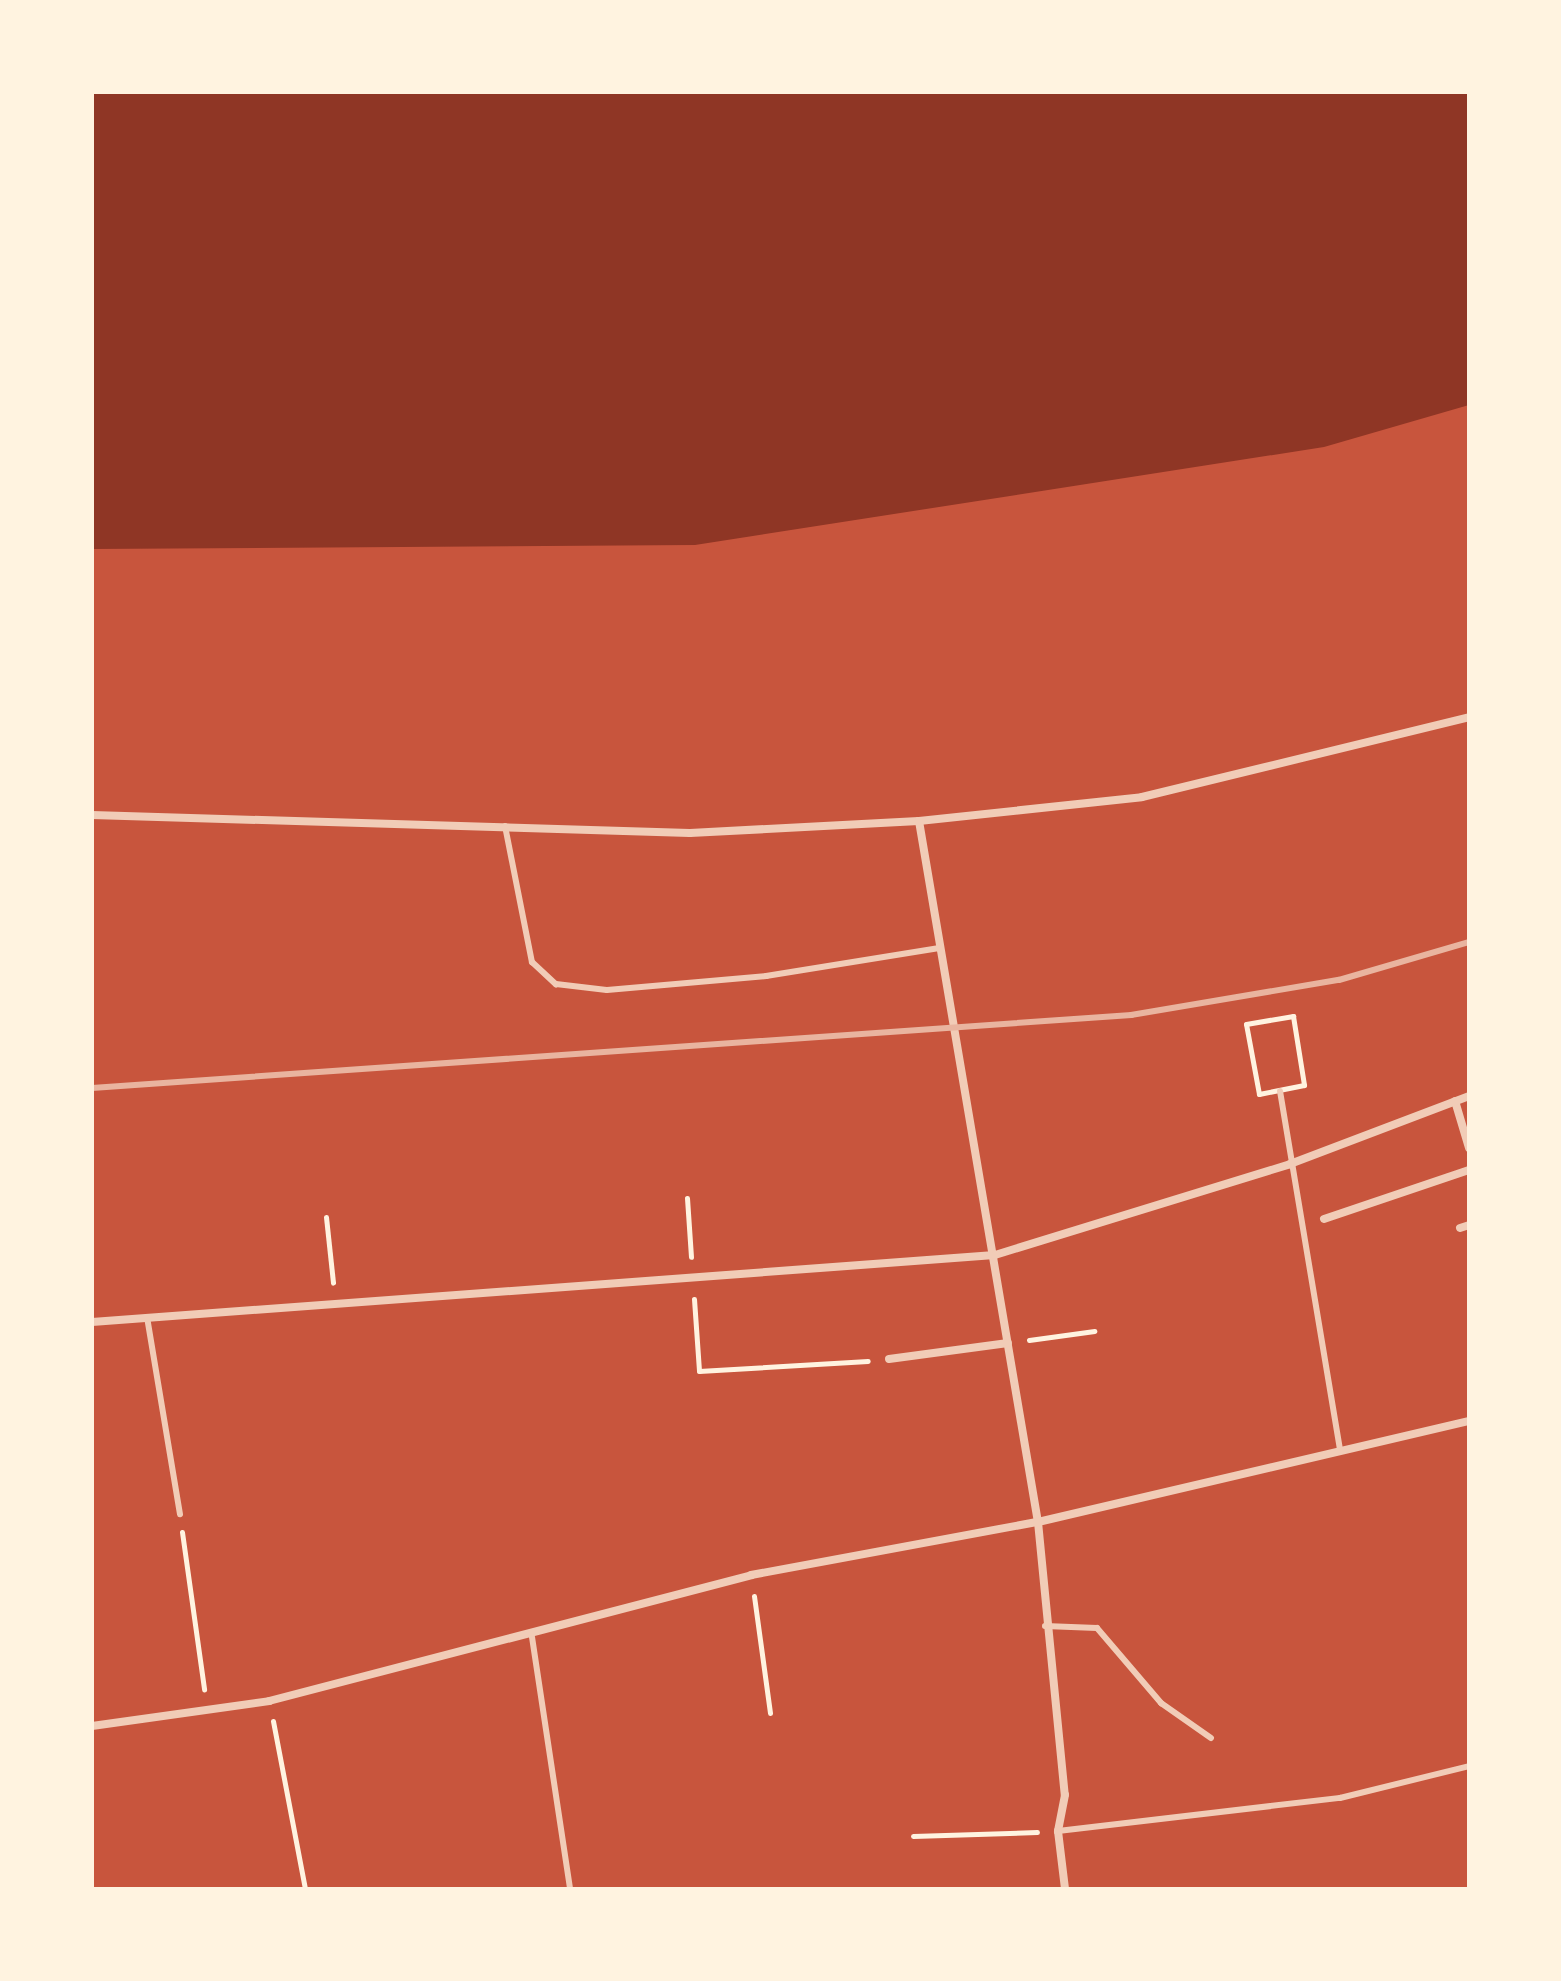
<!DOCTYPE html>
<style>
body{margin:0}
#map{position:relative;width:1561px;height:1981px;overflow:hidden;background:#c8553d;font-family:Karla,sans-serif}
div>[style]{position:absolute}
.water>*{inset:0;background:#8f3625}
.path>*{height:5px;margin:-2.5px;padding:0 2.5px;transform-origin:2.5px;border-radius:2.5px;background:#fff3e0}
.service>*{height:6px;margin:-3px;padding:0 3px;transform-origin:3px;border-radius:3px;background:#f1ccb7}
.minor>*{height:8px;margin:-4px;padding:0 4px;transform-origin:4px;border-radius:4px;background:#f1ccb7}
.rail>*{height:6px;margin:-3px;padding:0 3px;transform-origin:3px;border-radius:3px;background:#e9b49f}
span{translate:-50% -50%;white-space:nowrap;text-align:center;line-height:1.15;-webkit-text-stroke:7px #fff3e0;paint-order:stroke}
.frame{position:absolute;inset:0;border:94px solid #fff3e0;pointer-events:none}
</style>
<div id="map">
<div class="water">
<i style="clip-path:polygon(92px 92px,1469px 92px,1469px 405px,1324px 447px,695px 545px,92px 549px)"></i>
</div>
<div class="path">
<i style="left:1293px;top:1016px;width:70px;rotate:80.9deg"></i>
<i style="left:1304px;top:1085px;width:46px;rotate:168.7deg"></i>
<i style="left:1259px;top:1094px;width:71px;rotate:-100.5deg"></i>
<i style="left:1246px;top:1024px;width:48px;rotate:-9.7deg"></i>
<i style="left:687px;top:1198px;width:59px;rotate:86.1deg"></i>
<i style="left:326px;top:1217px;width:66px;rotate:83.9deg"></i>
<i style="left:694px;top:1299px;width:72px;rotate:86deg"></i>
<i style="left:699px;top:1371px;width:169px;rotate:-3.4deg"></i>
<i style="left:1029px;top:1340px;width:66px;rotate:-7.9deg"></i>
<i style="left:182px;top:1532px;width:159px;rotate:82deg"></i>
<i style="left:754px;top:1596px;width:118px;rotate:82.2deg"></i>
<i style="left:273px;top:1721px;width:171px;rotate:79.2deg"></i>
<i style="left:913px;top:1836px;width:124px;rotate:-1.8deg"></i>
</div>
<div class="service">
<i style="left:505px;top:826px;width:139px;rotate:78.8deg"></i>
<i style="left:532px;top:962px;width:33px;rotate:43deg"></i>
<i style="left:556px;top:984px;width:51px;rotate:6.7deg"></i>
<i style="left:607px;top:990px;width:160px;rotate:-5deg"></i>
<i style="left:766px;top:976px;width:174px;rotate:-9.2deg"></i>
<i style="left:1280px;top:1091px;width:362px;rotate:80.5deg"></i>
<i style="left:147px;top:1317px;width:200px;rotate:80.5deg"></i>
<i style="left:1045px;top:1626px;width:52px;rotate:2.2deg"></i>
<i style="left:1097px;top:1628px;width:99px;rotate:49.5deg"></i>
<i style="left:1161px;top:1703px;width:61px;rotate:35deg"></i>
<i style="left:532px;top:1637px;width:255px;rotate:81.4deg"></i>
<i style="left:1058px;top:1831px;width:284px;rotate:-6.7deg"></i>
<i style="left:1340px;top:1798px;width:133px;rotate:-13.9deg"></i>
</div>
<div class="minor">
<i style="left:92px;top:815px;width:598px;rotate:1.72deg"></i>
<i style="left:690px;top:833px;width:229px;rotate:-3deg"></i>
<i style="left:919px;top:821px;width:224px;rotate:-6.1deg"></i>
<i style="left:1142px;top:797px;width:337px;rotate:-13.7deg"></i>
<i style="left:919px;top:821px;width:711px;rotate:80.37deg"></i>
<i style="left:1038px;top:1522px;width:274px;rotate:84.4deg"></i>
<i style="left:1065px;top:1795px;width:37px;rotate:101deg"></i>
<i style="left:1058px;top:1831px;width:58px;rotate:83.1deg"></i>
<i style="left:1455px;top:1101px;width:49px;rotate:73.4deg"></i>
<i style="left:1324px;top:1219px;width:153px;rotate:-18.7deg"></i>
<i style="left:1460px;top:1228px;width:9px;rotate:-18deg"></i>
<i style="left:92px;top:1322px;width:905px;rotate:-4.24deg"></i>
<i style="left:995px;top:1255px;width:309px;rotate:-17.1deg"></i>
<i style="left:1290px;top:1164px;width:191px;rotate:-20.8deg"></i>
<i style="left:889px;top:1359px;width:120px;rotate:-7.7deg"></i>
<i style="left:92px;top:1726px;width:179px;rotate:-8deg"></i>
<i style="left:269px;top:1701px;width:498px;rotate:-14.6deg"></i>
<i style="left:751px;top:1575px;width:292px;rotate:-10.5deg"></i>
<i style="left:1038px;top:1522px;width:443px;rotate:-13.2deg"></i>
</div>
<div class="rail">
<i style="left:92px;top:1088px;width:1042px;rotate:-4.02deg"></i>
<i style="left:1131px;top:1015px;width:211px;rotate:-9.6deg"></i>
<i style="left:1339px;top:980px;width:135px;rotate:-16.3deg"></i>
</div>
<div class="frame"></div>
</div>
